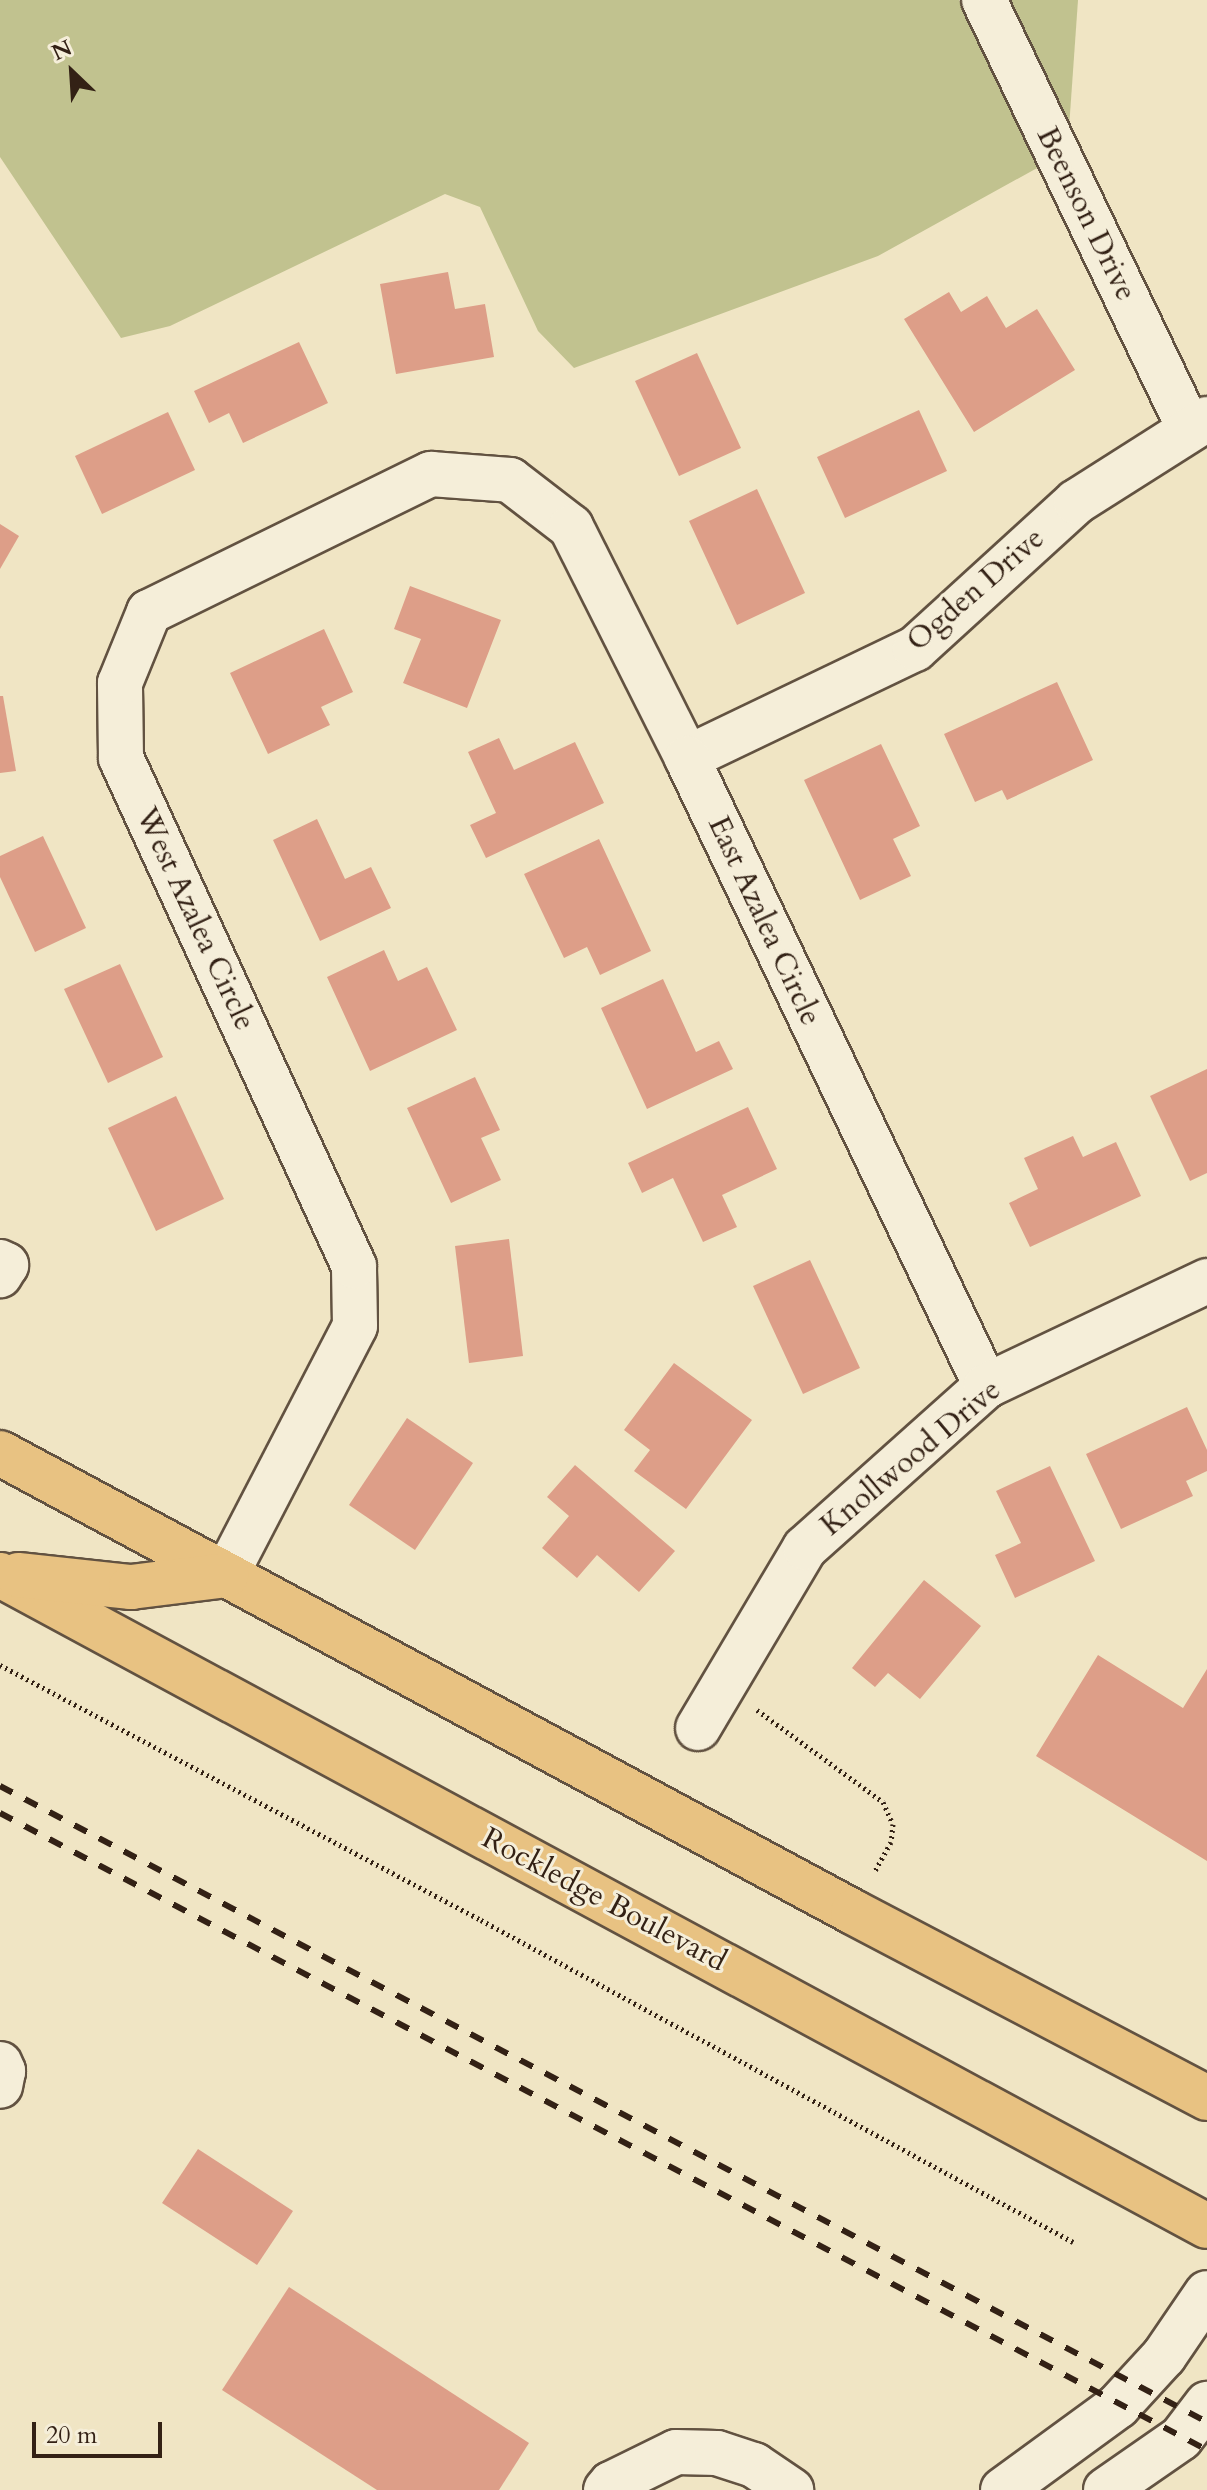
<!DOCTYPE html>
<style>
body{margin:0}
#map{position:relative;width:1207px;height:2490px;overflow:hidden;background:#f0e5c4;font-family:Cardo,serif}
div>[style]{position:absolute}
.green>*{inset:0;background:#c1c28f}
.building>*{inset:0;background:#dd9e88}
.path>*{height:5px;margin-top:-2.5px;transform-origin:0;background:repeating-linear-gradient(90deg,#332115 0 2px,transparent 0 6px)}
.roads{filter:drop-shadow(2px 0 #625241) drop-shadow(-2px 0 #625241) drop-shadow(0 2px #625241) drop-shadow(0 -2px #625241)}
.minor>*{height:44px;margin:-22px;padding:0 22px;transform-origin:22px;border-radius:22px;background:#f5eed9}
.major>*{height:44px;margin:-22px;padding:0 22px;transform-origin:22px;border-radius:22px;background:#e8c282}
.rail>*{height:6px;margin-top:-3px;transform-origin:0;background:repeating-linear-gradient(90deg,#332115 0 14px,transparent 0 28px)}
span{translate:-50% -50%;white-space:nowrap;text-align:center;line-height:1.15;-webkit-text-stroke:6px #f5eed9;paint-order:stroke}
.street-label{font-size:30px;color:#332115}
.north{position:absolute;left:32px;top:32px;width:80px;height:80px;-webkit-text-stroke:6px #f5eed9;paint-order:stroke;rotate:335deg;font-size:22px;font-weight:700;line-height:32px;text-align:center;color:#332115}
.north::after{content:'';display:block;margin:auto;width:28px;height:36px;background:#332115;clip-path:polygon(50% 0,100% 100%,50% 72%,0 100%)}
.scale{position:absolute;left:32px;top:2422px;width:130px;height:36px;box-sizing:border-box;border:4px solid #332115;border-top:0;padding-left:10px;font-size:24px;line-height:28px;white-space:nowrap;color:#332115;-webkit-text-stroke:6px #f5eed9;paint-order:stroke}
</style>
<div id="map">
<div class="green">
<i style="clip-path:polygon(0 0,959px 0,1039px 167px,878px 256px,574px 368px,538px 331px,480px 207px,445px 194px,170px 326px,121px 338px,0 157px)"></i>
<i style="clip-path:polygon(1008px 0,1078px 0,1069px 128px)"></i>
</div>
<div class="building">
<i style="clip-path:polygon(448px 272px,455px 309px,485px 304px,494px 357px,396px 374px,380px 284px)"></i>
<i style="clip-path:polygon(949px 292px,961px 312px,987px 296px,1006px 328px,1037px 309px,1075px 370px,974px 432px,904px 319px)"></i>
<i style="clip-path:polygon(299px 342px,328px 403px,243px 443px,229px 413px,209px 423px,194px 391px)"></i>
<i style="clip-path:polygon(697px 353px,741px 448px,679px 476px,635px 381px)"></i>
<i style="clip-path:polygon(919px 410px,947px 471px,845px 518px,817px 457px)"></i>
<i style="clip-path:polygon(168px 412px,195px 470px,102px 514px,75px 456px)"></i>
<i style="clip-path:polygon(757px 489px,805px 593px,737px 625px,689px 521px)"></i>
<i style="clip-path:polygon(0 524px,19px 536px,0 569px)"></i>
<i style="clip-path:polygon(410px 586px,501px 620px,467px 708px,403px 683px,421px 639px,394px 629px)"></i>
<i style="clip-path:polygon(324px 629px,353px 692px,321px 707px,330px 725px,268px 754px,230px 673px)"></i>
<i style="clip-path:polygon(1057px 682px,1093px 760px,1007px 800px,1002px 790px,975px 802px,944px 734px)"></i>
<i style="clip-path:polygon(0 696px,3px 696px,16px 771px,0 773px)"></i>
<i style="clip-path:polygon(499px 738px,514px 770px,575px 742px,604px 803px,486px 858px,470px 825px,496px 813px,468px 752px)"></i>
<i style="clip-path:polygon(881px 744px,920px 826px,893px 839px,911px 876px,860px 900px,804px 780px)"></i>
<i style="clip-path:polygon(317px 819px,345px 879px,371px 867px,391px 908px,320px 941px,273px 840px)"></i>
<i style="clip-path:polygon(43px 836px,86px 928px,35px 952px,0 877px,0 856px)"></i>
<i style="clip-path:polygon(599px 839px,651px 951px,600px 975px,587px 947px,564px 958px,524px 874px)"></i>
<i style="clip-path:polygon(384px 950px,398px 981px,427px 967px,457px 1030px,370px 1071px,327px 977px)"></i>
<i style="clip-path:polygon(120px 964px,163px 1057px,108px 1083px,64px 989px)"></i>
<i style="clip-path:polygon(663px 979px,696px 1052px,719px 1041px,733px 1069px,647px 1109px,601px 1008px)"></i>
<i style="clip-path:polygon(1207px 1069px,1207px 1173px,1190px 1181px,1150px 1096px)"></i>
<i style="clip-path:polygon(475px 1077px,500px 1130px,481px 1138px,501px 1180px,451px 1203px,407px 1108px)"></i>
<i style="clip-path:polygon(176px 1096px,224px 1199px,156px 1231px,108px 1128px)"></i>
<i style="clip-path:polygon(748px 1107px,777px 1169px,722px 1195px,737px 1227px,703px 1242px,673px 1178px,642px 1193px,628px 1163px)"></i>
<i style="clip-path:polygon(1073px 1136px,1083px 1157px,1116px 1142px,1141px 1196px,1030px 1247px,1009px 1203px,1038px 1189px,1024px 1158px)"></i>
<i style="clip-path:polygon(509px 1239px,523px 1356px,469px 1363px,455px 1246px)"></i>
<i style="clip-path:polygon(810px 1260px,860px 1368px,803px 1394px,753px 1286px)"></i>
<i style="clip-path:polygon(674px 1363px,752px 1420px,686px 1509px,634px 1471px,650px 1450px,624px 1430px)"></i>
<i style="clip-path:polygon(1187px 1407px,1207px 1450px,1207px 1471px,1186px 1481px,1193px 1496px,1121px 1529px,1086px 1454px)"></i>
<i style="clip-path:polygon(407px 1418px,473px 1463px,415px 1550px,349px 1505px)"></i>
<i style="clip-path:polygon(575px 1465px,675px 1551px,639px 1592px,597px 1555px,577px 1578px,542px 1548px,569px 1516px,547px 1497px)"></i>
<i style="clip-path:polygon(1050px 1466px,1095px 1561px,1015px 1598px,995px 1555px,1021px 1543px,996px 1491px)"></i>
<i style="clip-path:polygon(924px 1580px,981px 1626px,920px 1699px,888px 1673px,875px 1687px,852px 1668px)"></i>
<i style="clip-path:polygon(1098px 1655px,1183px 1708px,1207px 1669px,1207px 1861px,1036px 1756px)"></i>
<i style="clip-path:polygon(198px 2149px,293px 2211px,257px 2265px,162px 2203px)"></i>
<i style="clip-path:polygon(289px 2287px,529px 2443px,499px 2490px,377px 2490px,222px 2390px)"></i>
</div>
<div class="path">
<i style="left:0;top:1665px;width:544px;rotate:27.93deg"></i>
<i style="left:481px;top:1920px;width:674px;rotate:28.54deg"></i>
<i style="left:757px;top:1710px;width:156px;rotate:36.1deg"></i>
<i style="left:883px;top:1802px;width:24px;rotate:66deg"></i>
<i style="left:893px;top:1824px;width:18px;rotate:96deg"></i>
<i style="left:891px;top:1842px;width:35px;rotate:119deg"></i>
</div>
<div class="roads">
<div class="minor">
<i style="left:984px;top:0;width:475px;rotate:64.4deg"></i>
<i style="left:687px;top:758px;width:253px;rotate:-25.6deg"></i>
<i style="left:915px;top:649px;width:218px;rotate:-42.4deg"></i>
<i style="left:1076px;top:502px;width:155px;rotate:-32.4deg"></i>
<i style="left:0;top:1262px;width:7px;rotate:27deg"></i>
<i style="left:6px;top:1265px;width:12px;rotate:121deg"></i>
<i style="left:226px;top:1575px;width:280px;rotate:-62.6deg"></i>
<i style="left:355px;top:1326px;width:60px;rotate:-91deg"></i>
<i style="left:354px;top:1266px;width:559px;rotate:-114.64deg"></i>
<i style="left:121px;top:758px;width:75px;rotate:-90.8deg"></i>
<i style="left:120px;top:683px;width:77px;rotate:-67.8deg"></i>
<i style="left:149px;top:612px;width:314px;rotate:-26.1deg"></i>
<i style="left:431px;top:474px;width:79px;rotate:4.3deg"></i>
<i style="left:510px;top:480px;width:77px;rotate:37.6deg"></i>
<i style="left:571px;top:527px;width:258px;rotate:63.3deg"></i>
<i style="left:687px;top:758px;width:696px;rotate:64.54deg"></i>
<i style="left:698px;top:1728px;width:209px;rotate:-59.3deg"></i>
<i style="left:805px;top:1548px;width:243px;rotate:-41.8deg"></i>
<i style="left:986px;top:1386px;width:245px;rotate:-25.4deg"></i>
<i style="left:0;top:2064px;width:8px;rotate:67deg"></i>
<i style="left:3px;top:2071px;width:15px;rotate:101deg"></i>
<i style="left:606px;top:2490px;width:8px;rotate:-50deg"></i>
<i style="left:611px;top:2484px;width:72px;rotate:-26.2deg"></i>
<i style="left:676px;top:2452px;width:41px;rotate:1.4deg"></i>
<i style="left:717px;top:2453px;width:39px;rotate:18deg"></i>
<i style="left:754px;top:2465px;width:45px;rotate:34deg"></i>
<i style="left:1003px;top:2490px;width:142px;rotate:-36.1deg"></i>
<i style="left:1118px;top:2406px;width:68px;rotate:-47.4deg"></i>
<i style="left:1164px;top:2356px;width:76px;rotate:-55.7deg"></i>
<i style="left:1106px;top:2490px;width:91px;rotate:-34.7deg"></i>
<i style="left:1181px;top:2438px;width:43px;rotate:-52.6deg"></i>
</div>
<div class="major">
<i style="left:0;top:1453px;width:969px;rotate:28.28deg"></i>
<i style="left:853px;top:1912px;width:400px;rotate:27.7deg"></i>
<i style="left:0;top:1575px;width:1371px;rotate:28.34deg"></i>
<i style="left:18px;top:1575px;width:114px;rotate:6.1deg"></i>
<i style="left:131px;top:1587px;width:96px;rotate:-7.2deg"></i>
</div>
</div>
<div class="rail">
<i style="left:0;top:1786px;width:1364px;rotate:27.79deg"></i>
<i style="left:0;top:1813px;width:1365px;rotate:27.82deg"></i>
</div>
<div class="street-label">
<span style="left:1086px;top:214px;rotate:64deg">Beenson Drive</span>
<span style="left:976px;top:590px;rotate:-41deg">Ogden Drive</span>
<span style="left:195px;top:919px;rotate:65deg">West Azalea Circle</span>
<span style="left:764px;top:921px;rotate:65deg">East Azalea Circle</span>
<span style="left:911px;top:1458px;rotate:-40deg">Knollwood Drive</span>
<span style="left:604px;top:1900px;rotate:28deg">Rockledge Boulevard</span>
</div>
<div class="north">N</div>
<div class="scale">20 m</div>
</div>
